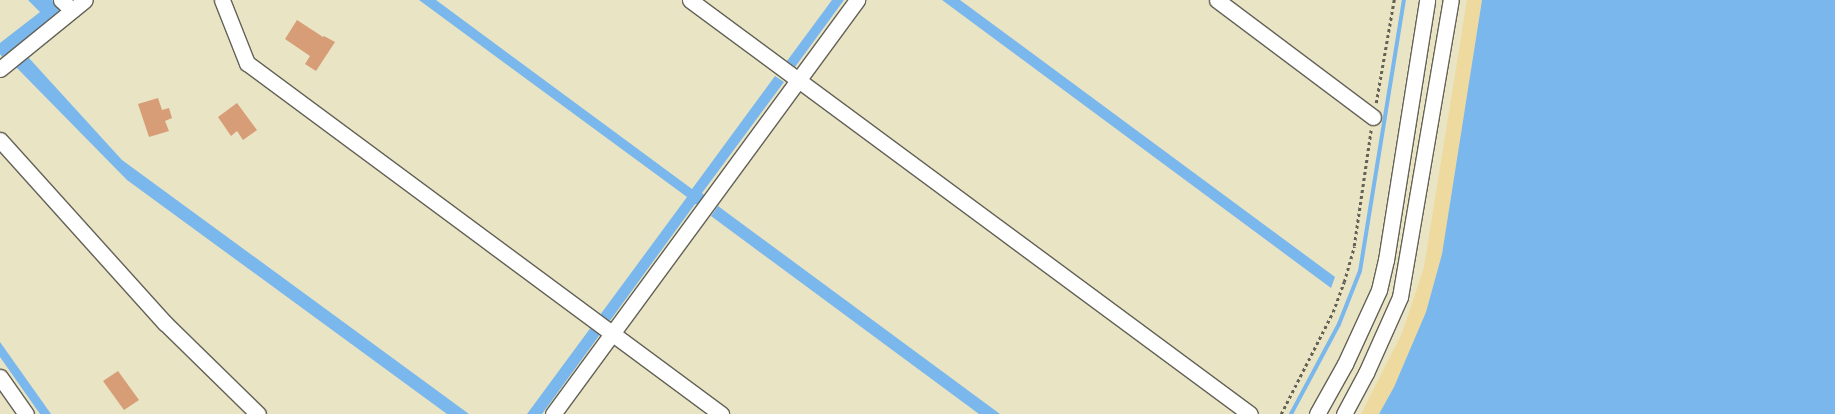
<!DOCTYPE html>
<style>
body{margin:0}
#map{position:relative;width:1835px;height:414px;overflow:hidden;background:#e9e4c4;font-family:"Architects Daughter",sans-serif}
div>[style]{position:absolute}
.sand>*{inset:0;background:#eeda9e}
.water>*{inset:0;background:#7ab7ed}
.stream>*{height:4px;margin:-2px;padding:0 2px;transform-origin:2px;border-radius:2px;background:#7ab7ed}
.building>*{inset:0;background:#d69d76}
.path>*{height:2.5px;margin-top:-1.25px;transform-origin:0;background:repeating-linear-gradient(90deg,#646257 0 3px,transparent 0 6px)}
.roads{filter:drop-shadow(1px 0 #646257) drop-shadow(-1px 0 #646257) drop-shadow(0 1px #646257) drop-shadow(0 -1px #646257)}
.minor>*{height:15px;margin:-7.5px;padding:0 7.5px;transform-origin:7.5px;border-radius:7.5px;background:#fff}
span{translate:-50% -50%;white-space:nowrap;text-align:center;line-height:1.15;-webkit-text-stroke:3.5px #f7f3e8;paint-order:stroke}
</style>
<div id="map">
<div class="sand">
<i style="clip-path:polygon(1467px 0,1482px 0,1442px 254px,1426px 312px,1394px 387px,1379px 414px,1361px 414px,1402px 333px,1424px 267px)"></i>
</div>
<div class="water">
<i style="clip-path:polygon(28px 0,52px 0,57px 4px,59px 11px,19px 45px,28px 57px,122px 160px,469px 414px,447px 414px,127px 180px,16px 67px,8px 55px,3px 58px,0 54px,0 43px,40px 12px)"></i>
<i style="clip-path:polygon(419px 0,436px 0,692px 189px,775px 76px,784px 82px,702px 193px,704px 195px,698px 205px,695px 204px,542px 414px,527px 414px,687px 197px)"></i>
<i style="clip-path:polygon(832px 0,844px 0,795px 67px,787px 61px)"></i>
<i style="clip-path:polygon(942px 0,960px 0,1335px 277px,1331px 288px)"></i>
<i style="clip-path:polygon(1482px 0,1835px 0,1835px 414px,1379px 414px,1394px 387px,1426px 312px,1442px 254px)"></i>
<i style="clip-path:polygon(718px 206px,1000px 414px,979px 414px,711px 216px)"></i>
<i style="clip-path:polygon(0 342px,51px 414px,40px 414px,0 357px)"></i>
</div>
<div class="stream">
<i style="left:1291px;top:414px;width:102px;rotate:-61.9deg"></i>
<i style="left:1339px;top:324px;width:57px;rotate:-68.4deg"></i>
<i style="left:1360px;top:271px;width:275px;rotate:-80.8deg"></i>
</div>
<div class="building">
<i style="clip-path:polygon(297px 20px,323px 37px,324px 36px,335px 42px,316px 71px,305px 64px,310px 56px,285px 39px)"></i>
<i style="clip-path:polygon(158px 98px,162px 110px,169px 108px,172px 118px,165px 121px,169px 131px,149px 137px,138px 104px)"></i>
<i style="clip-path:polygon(237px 103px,257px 130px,243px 140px,237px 131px,231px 136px,218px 117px)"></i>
<i style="clip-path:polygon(118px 371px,139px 400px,124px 410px,103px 381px)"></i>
</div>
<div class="path">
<i style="left:1376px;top:103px;width:105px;rotate:-80.1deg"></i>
<i style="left:1281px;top:414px;width:114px;rotate:-63deg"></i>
<i style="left:1333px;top:312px;width:32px;rotate:-70deg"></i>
<i style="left:1344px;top:282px;width:37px;rotate:-74deg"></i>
<i style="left:1354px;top:246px;width:117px;rotate:-81.7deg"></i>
</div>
<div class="roads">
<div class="minor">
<i style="left:61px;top:0;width:15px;rotate:42deg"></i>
<i style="left:222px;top:0;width:68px;rotate:68.4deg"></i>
<i style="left:247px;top:63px;width:590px;rotate:36.52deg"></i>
<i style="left:690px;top:0;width:696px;rotate:36.47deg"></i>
<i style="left:1217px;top:0;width:195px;rotate:36.9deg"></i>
<i style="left:0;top:69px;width:109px;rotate:-39.1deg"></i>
<i style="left:0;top:140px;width:246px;rotate:48deg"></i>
<i style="left:165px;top:323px;width:130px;rotate:44.4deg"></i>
<i style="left:0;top:377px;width:45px;rotate:54.9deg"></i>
<i style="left:553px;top:414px;width:514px;rotate:-53.71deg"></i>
<i style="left:1317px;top:414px;width:57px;rotate:-60.8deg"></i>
<i style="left:1345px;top:364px;width:81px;rotate:-65.3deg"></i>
<i style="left:1379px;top:290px;width:31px;rotate:-77deg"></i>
<i style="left:1386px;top:260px;width:263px;rotate:-81deg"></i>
<i style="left:1344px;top:414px;width:47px;rotate:-61.8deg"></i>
<i style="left:1366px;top:373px;width:83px;rotate:-65.9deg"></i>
<i style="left:1400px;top:297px;width:301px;rotate:-80.3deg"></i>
</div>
</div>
</div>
